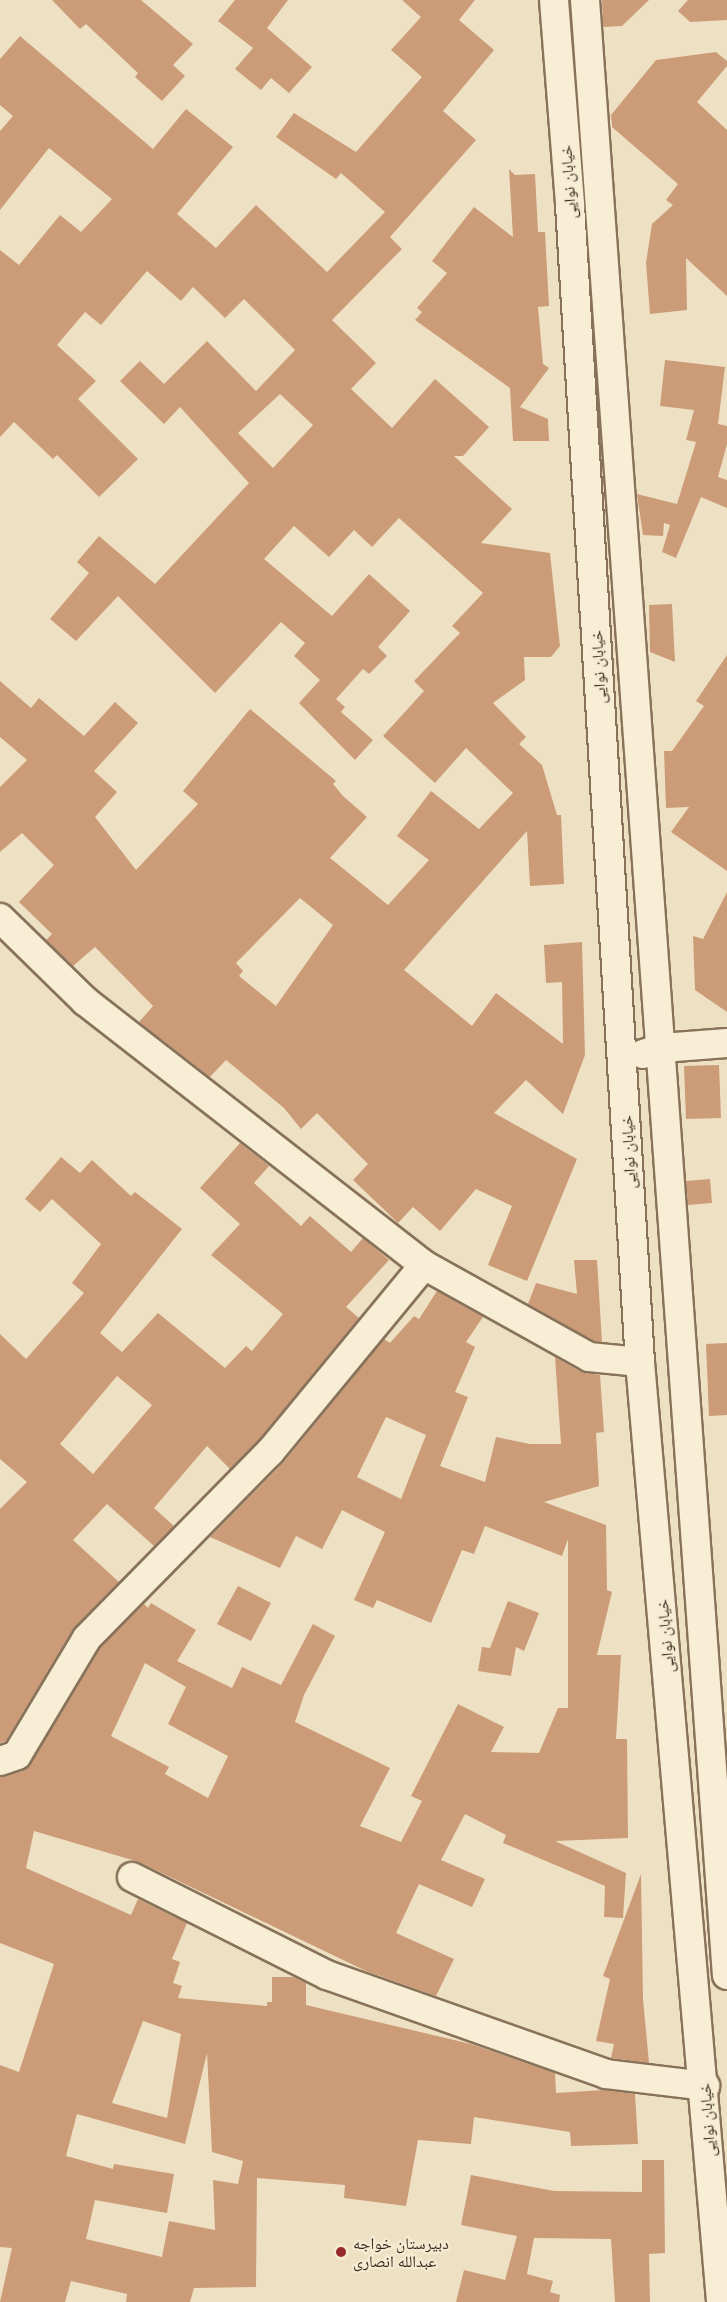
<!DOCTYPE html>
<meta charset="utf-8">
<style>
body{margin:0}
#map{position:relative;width:727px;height:2302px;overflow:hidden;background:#eee1c3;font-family:"Playfair Display","Noto Naskh Arabic",serif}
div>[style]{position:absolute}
.building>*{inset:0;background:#cc9c79}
.roads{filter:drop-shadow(2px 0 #88725a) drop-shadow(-2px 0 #88725a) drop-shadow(0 2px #88725a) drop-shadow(0 -2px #88725a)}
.minor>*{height:28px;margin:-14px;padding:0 14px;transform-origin:14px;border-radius:14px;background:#f8eed6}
.dots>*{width:16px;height:16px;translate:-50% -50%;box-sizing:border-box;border:3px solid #f5ebd2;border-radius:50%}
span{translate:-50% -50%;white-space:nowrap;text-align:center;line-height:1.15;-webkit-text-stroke:4.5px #f5ebd2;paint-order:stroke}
.street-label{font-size:16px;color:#382a1e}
.poi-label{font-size:16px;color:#382a1e}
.left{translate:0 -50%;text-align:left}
</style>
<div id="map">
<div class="building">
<i style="clip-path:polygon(52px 0,141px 0,193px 44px,173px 65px,185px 76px,162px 101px,135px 77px,138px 73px,86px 24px,80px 29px)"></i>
<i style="clip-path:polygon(235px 0,288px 0,267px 28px,312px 67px,289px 93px,271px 78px,261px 90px,235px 69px,253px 48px,218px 21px)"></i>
<i style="clip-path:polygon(evenodd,402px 0,475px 0,459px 20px,494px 50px,443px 111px,476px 140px,390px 237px,402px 249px,332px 320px,376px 363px,351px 389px,392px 428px,435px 379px,489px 427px,463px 456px,454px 456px,512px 509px,481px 543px,550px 553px,560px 646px,551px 657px,524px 657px,525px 680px,493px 703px,526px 737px,519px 744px,542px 765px,557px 815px,561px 815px,564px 884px,530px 886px,527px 831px,404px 970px,472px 1026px,496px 993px,563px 1044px,562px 982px,546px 983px,544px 945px,582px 942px,585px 1055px,563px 1114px,526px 1080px,494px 1113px,577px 1159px,527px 1281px,488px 1265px,512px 1206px,476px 1189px,440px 1231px,413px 1207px,398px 1223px,353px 1180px,368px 1164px,317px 1113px,301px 1129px,284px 1108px,226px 1060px,210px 1077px,139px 1022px,153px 1006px,95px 947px,73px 966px,46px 940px,52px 934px,19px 902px,54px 865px,22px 833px,0 852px,0 787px,27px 760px,0 737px,0 681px,31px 708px,39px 698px,84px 736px,115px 702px,138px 723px,94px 771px,117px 792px,95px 817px,136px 870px,198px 804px,183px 791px,250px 709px,336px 781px,333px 784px,343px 796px,367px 817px,330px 858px,388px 905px,429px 860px,397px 836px,431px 791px,479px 829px,513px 793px,466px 748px,435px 783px,383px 736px,424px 691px,414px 681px,460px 633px,452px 626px,483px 593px,399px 518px,372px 547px,354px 530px,329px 557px,294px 526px,264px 559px,332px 616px,369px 574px,410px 611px,378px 647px,387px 656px,369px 674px,363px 669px,336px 699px,345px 707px,341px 712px,373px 740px,355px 760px,299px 703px,320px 680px,294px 656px,305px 643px,281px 622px,215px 693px,118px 596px,76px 641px,50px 619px,89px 573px,77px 562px,99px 536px,155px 584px,249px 483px,180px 407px,164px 424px,120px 381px,140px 361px,164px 384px,207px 341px,256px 391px,295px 350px,244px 299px,225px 318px,193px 287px,181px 301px,147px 271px,101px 325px,85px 312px,57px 345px,96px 381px,78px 399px,138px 459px,99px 497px,57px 455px,53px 459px,14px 422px,0 437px,0 250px,19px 265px,60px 215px,81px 232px,112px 199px,49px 148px,0 210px,0 131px,13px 116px,0 105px,0 59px,20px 36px,153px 149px,186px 109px,233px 147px,177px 214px,216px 248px,256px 205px,327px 272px,385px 212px,341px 173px,336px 179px,276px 137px,294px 113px,356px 152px,422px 77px,391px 50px,421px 17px,402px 0,280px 394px,313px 425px,273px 468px,238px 433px,280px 394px,402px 0,300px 898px,333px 925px,276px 1006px,239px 976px,243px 971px,236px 963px,300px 898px)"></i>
<i style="clip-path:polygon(602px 0,649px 0,622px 26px,603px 27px)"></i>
<i style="clip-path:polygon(688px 0,727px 0,727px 20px,690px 22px,678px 11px)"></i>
<i style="clip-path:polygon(716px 52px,727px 61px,727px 66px,697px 102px,727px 130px,727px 296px,686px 258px,687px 310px,650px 314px,646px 263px,652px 224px,673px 205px,666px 200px,678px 184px,612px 127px,611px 115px,656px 60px)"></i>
<i style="clip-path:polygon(509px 169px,515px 175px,535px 174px,538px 232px,545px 232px,549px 306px,538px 307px,543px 364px,549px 368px,520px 407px,548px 419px,549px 441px,513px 441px,510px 388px,415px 320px,422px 312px,417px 308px,447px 273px,432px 261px,474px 207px,513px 237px)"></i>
<i style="clip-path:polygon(665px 360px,725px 367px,718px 424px,727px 426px,727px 444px,718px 477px,727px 480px,727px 508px,701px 497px,676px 558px,662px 552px,670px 525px,664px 523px,663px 536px,643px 535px,637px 494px,677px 504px,696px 442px,686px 440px,694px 410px,660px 406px)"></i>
<i style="clip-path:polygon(672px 604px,675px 662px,650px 652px,649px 605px)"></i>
<i style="clip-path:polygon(727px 655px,727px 871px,671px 832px,689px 807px,666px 808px,664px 751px,672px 751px,704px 706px,696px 701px)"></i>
<i style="clip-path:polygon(727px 892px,727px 1012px,695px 990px,693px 936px,703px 939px)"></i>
<i style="clip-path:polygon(719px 1065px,721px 1118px,686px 1119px,684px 1066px)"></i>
<i style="clip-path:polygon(evenodd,240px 1143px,269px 1166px,254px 1183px,301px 1226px,310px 1216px,351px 1252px,363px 1238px,389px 1260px,346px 1307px,359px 1318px,258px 1441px,230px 1469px,207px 1446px,154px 1508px,174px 1526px,154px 1546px,107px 1504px,73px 1540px,119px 1582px,73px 1629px,6px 1741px,0 1743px,0 1509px,27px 1482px,0 1459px,0 1334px,26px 1359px,84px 1293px,72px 1283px,101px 1244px,52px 1199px,40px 1212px,25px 1199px,61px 1157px,80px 1173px,92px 1160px,131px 1196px,135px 1192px,182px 1229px,100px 1333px,122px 1352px,158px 1313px,225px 1368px,246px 1346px,252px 1351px,283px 1314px,211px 1255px,240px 1224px,200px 1188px,240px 1143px,117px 1376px,152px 1405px,93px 1474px,60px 1444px,117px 1376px)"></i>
<i style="clip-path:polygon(710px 1179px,712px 1203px,688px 1205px,686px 1181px)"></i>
<i style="clip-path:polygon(574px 1260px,597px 1260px,602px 1342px,594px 1341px,528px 1304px,536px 1283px,577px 1294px)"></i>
<i style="clip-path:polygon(evenodd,437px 1291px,483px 1317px,466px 1342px,475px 1347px,455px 1392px,468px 1397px,440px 1466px,485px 1482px,496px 1437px,530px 1444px,561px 1444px,555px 1357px,581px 1372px,600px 1375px,604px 1432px,596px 1433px,599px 1486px,544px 1502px,606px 1525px,607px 1590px,612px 1592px,597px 1655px,621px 1655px,616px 1739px,627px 1739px,628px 1838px,555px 1841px,626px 1873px,623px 1918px,604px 1917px,605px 1886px,503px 1843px,506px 1835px,465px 1814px,441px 1860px,485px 1879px,472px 1907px,419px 1884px,396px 1933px,454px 1959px,436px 1996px,366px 1971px,139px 1862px,34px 1831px,26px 1868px,131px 1915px,138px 1899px,187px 1923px,172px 1959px,180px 1962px,173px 1983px,182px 1986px,178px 1998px,267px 2006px,267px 2002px,272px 2002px,272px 1977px,293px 1977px,306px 1983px,306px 2005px,471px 2044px,555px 2073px,556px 2093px,603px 2090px,635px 2094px,638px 2144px,571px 2146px,570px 2132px,474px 2117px,471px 2144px,418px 2140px,406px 2206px,344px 2198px,345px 2185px,257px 2178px,256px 2287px,194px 2288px,190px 2302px,126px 2302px,127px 2294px,71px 2281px,65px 2302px,0 2302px,12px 2248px,0 2247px,0 2065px,19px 2072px,54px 1964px,0 1943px,0 1777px,22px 1771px,31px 1763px,100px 1648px,144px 1604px,148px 1608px,151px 1603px,196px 1630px,177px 1661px,232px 1688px,242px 1667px,281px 1685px,313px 1624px,335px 1636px,304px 1695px,295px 1722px,390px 1768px,360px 1826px,401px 1842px,422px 1801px,411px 1796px,458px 1704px,504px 1727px,491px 1752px,539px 1753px,558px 1708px,568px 1708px,568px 1539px,562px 1556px,485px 1526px,474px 1554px,462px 1550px,431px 1623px,377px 1600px,373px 1608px,354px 1600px,385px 1532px,342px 1510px,322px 1549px,296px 1536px,280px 1568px,210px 1537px,283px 1463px,384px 1339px,390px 1343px,414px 1316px,419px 1319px,437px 1291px,386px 1417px,426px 1435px,401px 1499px,357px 1477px,386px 1417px,437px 1291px,145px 1663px,186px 1687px,168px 1724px,228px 1756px,208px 1798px,165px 1774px,169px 1767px,111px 1736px,145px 1663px,437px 1291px,143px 2021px,181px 2034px,167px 2118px,112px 2103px,143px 2021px,437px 1291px,207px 2053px,212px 2152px,243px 2161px,238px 2184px,213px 2180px,215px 2230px,169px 2221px,162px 2257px,86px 2239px,95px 2200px,167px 2213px,174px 2174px,114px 2164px,113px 2169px,66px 2156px,77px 2114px,185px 2144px,207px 2053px)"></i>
<i style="clip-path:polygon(727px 1343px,727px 1415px,709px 1416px,706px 1344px)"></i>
<i style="clip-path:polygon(238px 1586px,271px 1603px,251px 1641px,217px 1624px)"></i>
<i style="clip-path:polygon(508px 1601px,539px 1613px,524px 1651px,516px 1647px,511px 1676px,478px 1671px,482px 1647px,490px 1648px)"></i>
<i style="clip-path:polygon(641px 1874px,643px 1999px,649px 2063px,611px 2058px,614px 2044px,596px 2041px,610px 1979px,603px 1976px)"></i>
<i style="clip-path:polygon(642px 2160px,664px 2160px,665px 2253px,649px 2254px,650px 2302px,615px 2302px,611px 2239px,534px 2238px,527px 2274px,553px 2281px,550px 2292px,560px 2295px,559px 2302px,456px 2302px,464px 2270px,505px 2280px,517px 2236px,461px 2225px,471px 2175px,554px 2191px,642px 2192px)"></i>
</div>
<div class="roads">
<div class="minor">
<i style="left:554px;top:0;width:206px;rotate:85.5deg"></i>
<i style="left:570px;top:205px;width:1159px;rotate:86.54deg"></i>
<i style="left:640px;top:1362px;width:943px;rotate:85.07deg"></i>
<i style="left:585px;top:0;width:1980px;rotate:85.89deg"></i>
<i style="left:0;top:918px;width:119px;rotate:44.3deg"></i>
<i style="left:85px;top:1001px;width:430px;rotate:37.9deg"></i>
<i style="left:424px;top:1265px;width:189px;rotate:29.1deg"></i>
<i style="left:589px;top:1357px;width:51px;rotate:5.6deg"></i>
<i style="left:643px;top:1054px;width:20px;rotate:-18deg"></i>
<i style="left:662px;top:1048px;width:65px;rotate:-4.4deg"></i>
<i style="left:0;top:1761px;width:18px;rotate:-19deg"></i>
<i style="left:17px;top:1755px;width:136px;rotate:-59.1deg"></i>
<i style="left:87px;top:1638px;width:261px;rotate:-45.5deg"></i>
<i style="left:270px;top:1452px;width:242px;rotate:-50.5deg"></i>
<i style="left:132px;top:1877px;width:218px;rotate:26.7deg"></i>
<i style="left:327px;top:1975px;width:296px;rotate:19.5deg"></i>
<i style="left:606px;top:2074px;width:100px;rotate:6.9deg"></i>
</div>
</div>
<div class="dots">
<i style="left:341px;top:2252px;background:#962a2a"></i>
</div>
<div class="street-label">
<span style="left:568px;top:182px;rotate:-94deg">خیابان نوایی</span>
<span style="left:598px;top:667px;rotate:-93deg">خیابان نوایی</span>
<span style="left:628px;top:1152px;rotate:-93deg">خیابان نوایی</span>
<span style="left:665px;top:1636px;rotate:-95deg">خیابان نوایی</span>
<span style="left:707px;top:2120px;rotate:-94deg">خیابان نوایی</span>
</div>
<div class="poi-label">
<span class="left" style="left:353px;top:2252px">دبیرستان خواجه<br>عبدالله انصاری</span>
</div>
</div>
